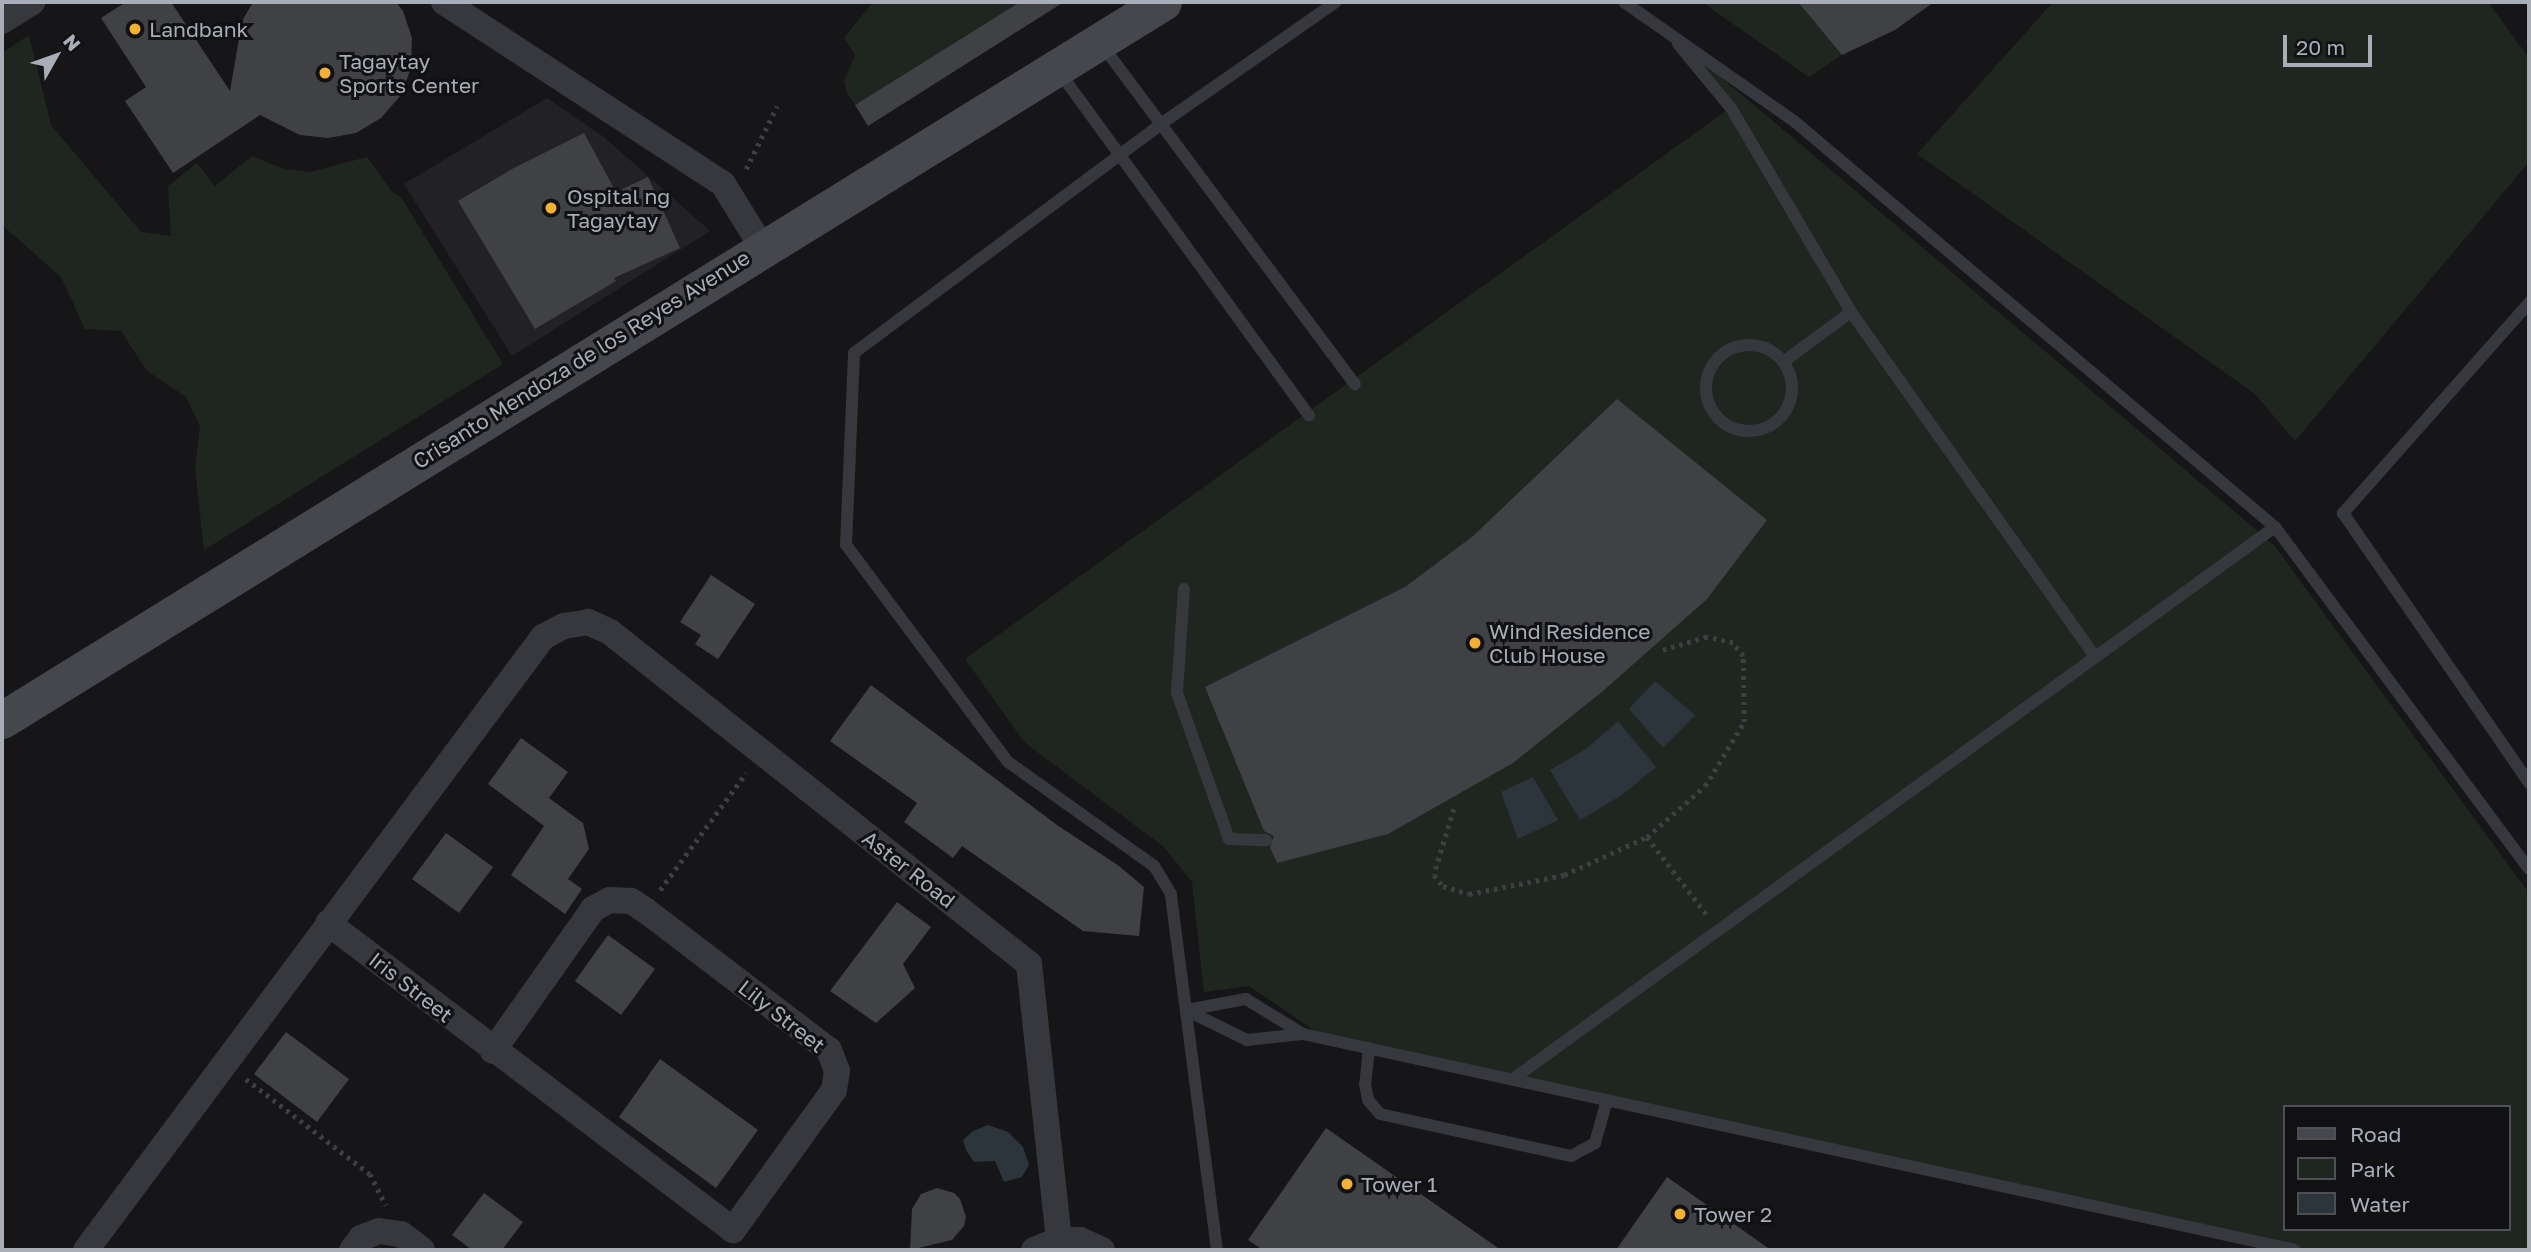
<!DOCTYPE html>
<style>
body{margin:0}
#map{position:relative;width:2531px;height:1252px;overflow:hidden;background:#161618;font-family:"Golos Text",sans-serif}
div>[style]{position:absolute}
.built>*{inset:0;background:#222225}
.green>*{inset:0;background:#1e261f}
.water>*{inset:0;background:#2c353c}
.building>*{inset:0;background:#404145}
.path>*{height:4.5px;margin-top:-2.25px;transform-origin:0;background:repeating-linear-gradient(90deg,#3d3f44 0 3.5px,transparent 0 8.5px)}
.service>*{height:12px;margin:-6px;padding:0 6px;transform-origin:6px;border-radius:6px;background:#37383d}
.service>.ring{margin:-6px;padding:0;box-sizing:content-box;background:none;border:12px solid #37383d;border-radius:50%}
.minor>*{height:26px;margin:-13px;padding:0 13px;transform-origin:13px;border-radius:13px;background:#37383d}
.secondary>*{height:37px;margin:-18.5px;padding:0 18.5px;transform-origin:18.5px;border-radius:18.5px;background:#45474d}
.dots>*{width:19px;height:19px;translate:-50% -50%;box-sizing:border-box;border:4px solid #111113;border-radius:50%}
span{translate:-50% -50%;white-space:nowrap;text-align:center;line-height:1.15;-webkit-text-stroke:6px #111113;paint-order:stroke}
.poi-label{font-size:21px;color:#a8adb8}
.left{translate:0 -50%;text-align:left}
.street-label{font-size:21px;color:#a8adb8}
.frame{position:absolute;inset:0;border:4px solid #a8adb8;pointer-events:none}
.legend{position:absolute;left:2283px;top:1105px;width:228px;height:126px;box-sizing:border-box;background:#111113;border:2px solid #4d4f55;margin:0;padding:9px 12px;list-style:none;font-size:21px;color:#a8adb8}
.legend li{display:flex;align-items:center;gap:14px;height:35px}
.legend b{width:35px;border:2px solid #4d4f55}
.north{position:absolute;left:21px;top:21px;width:70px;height:70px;-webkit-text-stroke:5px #111113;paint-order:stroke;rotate:50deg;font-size:19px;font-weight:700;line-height:28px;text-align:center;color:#a8adb8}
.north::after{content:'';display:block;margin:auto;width:24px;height:32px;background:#a8adb8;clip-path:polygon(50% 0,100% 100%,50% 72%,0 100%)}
.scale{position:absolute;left:2283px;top:35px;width:89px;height:32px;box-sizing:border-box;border:4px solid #a8adb8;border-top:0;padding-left:9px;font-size:21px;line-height:24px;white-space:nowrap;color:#a8adb8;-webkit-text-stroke:5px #111113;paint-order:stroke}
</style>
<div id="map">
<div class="built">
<i style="clip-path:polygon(547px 98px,604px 137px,710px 231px,512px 356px,404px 184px)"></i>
</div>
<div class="green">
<i style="clip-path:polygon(873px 2px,1020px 2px,855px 105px,847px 93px,844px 81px,855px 55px,844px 38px)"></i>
<i style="clip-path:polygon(1702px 2px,1798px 2px,1842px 55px,1809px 77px)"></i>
<i style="clip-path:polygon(2053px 2px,2488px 2px,2529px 58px,2529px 162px,2295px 441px,2255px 394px,1917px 154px)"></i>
<i style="clip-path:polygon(29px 35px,51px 125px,141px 232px,171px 236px,168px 186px,197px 163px,215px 186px,252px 156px,284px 169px,310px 172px,367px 157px,392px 192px,401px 197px,503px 364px,204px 550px,195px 468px,200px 426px,186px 397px,147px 371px,121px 331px,85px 329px,61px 277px,2px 225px,2px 53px)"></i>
<i style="clip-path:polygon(evenodd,1682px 44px,2274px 545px,2529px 893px,2529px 1250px,2295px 1250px,1327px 1039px,1249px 986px,1204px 992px,1192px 882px,1164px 847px,1024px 742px,965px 659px,1730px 108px,1682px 44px,2284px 1107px,2508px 1107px,2508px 1229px,2284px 1229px,2284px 1107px)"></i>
</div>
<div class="water">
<i style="clip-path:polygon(1655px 681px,1695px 715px,1663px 748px,1629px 709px)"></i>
<i style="clip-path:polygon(1618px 721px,1656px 767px,1622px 795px,1580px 820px,1550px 770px,1586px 749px)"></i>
<i style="clip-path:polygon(1533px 777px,1558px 820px,1518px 839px,1501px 792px)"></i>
<i style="clip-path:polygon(988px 1125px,1008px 1132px,1023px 1147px,1029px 1165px,1022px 1177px,1004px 1182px,995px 1161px,974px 1162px,966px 1150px,963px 1140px,973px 1131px)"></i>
</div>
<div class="building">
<i style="clip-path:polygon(126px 2px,171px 2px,230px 91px,242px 21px,253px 2px,396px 2px,403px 11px,412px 38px,411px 68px,401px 95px,381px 118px,356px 133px,328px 138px,300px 135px,260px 115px,173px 173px,125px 101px,146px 87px,101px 18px)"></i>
<i style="clip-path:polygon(1020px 2px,1064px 2px,868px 126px,855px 105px)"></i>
<i style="clip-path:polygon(1798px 2px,1934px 2px,1895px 30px,1842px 55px)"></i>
<i style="clip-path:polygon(584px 133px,616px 192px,648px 177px,680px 248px,614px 278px,616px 281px,535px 329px,458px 201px,512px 169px)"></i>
<i style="clip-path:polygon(1617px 399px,1767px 520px,1707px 599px,1603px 691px,1513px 763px,1388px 834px,1277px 863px,1270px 847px,1274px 836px,1264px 831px,1205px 687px,1405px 587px,1473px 536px)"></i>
<i style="clip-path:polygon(711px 575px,755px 604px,718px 659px,695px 644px,701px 635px,680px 622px)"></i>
<i style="clip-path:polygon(871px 685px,1057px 825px,1119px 866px,1144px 887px,1139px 936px,1083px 931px,962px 846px,953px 858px,904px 822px,917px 803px,830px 741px)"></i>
<i style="clip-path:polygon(521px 738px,568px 772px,549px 798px,583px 823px,589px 849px,568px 879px,582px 889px,565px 914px,511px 875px,544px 826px,488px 784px)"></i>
<i style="clip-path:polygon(446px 833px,493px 867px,459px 913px,412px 879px)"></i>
<i style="clip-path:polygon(897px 902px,931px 927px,903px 964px,915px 988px,876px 1023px,830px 991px)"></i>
<i style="clip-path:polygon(608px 935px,655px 969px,621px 1015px,575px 981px)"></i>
<i style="clip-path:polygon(286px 1032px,349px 1079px,317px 1122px,254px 1074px)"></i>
<i style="clip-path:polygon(660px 1059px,758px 1130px,716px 1188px,619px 1117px)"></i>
<i style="clip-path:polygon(1326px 1128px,1501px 1250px,1263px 1250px,1248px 1240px)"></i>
<i style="clip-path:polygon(1667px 1177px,1771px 1250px,1616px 1250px)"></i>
<i style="clip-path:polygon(937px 1188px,954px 1193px,960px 1199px,966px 1217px,964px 1226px,952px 1240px,910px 1250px,912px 1209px,921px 1194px)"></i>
<i style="clip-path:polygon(484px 1193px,523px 1222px,502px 1250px,472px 1250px,452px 1235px)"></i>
</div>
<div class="path">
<i style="left:746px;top:169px;width:70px;rotate:-63.8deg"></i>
<i style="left:1454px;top:809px;width:69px;rotate:106.9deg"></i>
<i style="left:1434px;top:875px;width:14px;rotate:51deg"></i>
<i style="left:1443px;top:886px;width:27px;rotate:17deg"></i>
<i style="left:1469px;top:894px;width:97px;rotate:-11.3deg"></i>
<i style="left:1564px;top:875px;width:91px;rotate:-24.6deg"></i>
<i style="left:1647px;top:837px;width:77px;rotate:-41.3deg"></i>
<i style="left:1705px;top:786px;width:75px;rotate:-58.6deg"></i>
<i style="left:1744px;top:722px;width:66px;rotate:-90.9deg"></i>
<i style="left:1743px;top:656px;width:16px;rotate:-128deg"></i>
<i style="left:1733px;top:643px;width:27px;rotate:-167deg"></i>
<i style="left:1707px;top:637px;width:48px;rotate:163.1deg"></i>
<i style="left:1647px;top:837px;width:98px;rotate:52.4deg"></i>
<i style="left:660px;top:890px;width:145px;rotate:-53.7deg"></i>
<i style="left:246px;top:1079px;width:156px;rotate:37.5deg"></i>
<i style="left:370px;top:1174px;width:35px;rotate:63deg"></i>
</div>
<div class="service">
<i style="left:1624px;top:2px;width:208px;rotate:35deg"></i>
<i style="left:1794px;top:121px;width:629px;rotate:40.17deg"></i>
<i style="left:2275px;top:527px;width:426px;rotate:53.4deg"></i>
<i style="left:1678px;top:44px;width:83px;rotate:50.4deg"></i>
<i style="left:1731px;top:108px;width:237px;rotate:59.5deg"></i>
<i style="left:1851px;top:312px;width:423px;rotate:54.7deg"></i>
<i style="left:1102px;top:45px;width:423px;rotate:53.3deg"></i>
<i style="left:1058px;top:70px;width:427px;rotate:54deg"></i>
<i style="left:2529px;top:303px;width:281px;rotate:131.5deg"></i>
<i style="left:2343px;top:513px;width:328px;rotate:55.4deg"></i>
<i class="ring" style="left:1706px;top:345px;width:74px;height:74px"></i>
<i style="left:1783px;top:362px;width:84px;rotate:-36.3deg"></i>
<i style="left:1184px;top:589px;width:104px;rotate:93.9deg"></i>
<i style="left:1177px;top:693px;width:155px;rotate:70.4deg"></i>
<i style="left:1229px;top:839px;width:37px;rotate:2deg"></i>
<i style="left:1187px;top:1010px;width:60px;rotate:-10.6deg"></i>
<i style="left:1246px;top:999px;width:67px;rotate:31.6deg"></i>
<i style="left:1303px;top:1034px;width:1015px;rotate:12.28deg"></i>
<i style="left:1188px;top:1011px;width:66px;rotate:26.2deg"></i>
<i style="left:1247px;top:1040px;width:56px;rotate:-6.1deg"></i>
<i style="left:1369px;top:1048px;width:36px;rotate:96deg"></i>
<i style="left:1365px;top:1084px;width:16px;rotate:79deg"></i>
<i style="left:1368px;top:1100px;width:18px;rotate:49deg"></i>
<i style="left:1380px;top:1114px;width:196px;rotate:12.4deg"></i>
<i style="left:1571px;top:1156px;width:27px;rotate:-28deg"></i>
<i style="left:1595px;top:1143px;width:45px;rotate:-74.4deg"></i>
<i style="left:1513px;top:1079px;width:941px;rotate:-35.92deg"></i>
<i style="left:1217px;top:1250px;width:359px;rotate:-97.4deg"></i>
<i style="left:1171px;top:894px;width:33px;rotate:-121deg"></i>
<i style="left:1154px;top:866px;width:179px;rotate:-144.5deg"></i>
<i style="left:1008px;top:762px;width:271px;rotate:-126.7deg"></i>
<i style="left:846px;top:545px;width:192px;rotate:-87.6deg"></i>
<i style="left:854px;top:353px;width:383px;rotate:-36.7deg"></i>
<i style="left:1161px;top:124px;width:213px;rotate:-34.9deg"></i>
</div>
<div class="minor">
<i style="left:444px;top:2px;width:333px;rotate:33.1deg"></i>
<i style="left:723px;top:184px;width:74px;rotate:58.2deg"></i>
<i style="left:2px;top:21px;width:36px;rotate:-32deg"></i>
<i style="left:328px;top:923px;width:508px;rotate:37.16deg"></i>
<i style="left:493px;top:1051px;width:174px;rotate:-54.8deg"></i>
<i style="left:593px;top:909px;width:19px;rotate:-28deg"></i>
<i style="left:610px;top:900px;width:21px;rotate:3deg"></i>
<i style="left:631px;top:901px;width:17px;rotate:33deg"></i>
<i style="left:645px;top:910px;width:231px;rotate:37.3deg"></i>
<i style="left:829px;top:1050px;width:22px;rotate:69deg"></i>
<i style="left:837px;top:1071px;width:19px;rotate:99deg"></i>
<i style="left:834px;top:1090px;width:173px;rotate:125.8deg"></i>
<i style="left:86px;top:1250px;width:765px;rotate:-53.29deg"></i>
<i style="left:543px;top:637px;width:24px;rotate:-28deg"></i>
<i style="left:564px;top:626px;width:24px;rotate:-9deg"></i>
<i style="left:588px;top:622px;width:24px;rotate:24deg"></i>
<i style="left:610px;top:632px;width:535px;rotate:38.39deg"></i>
<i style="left:1029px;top:964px;width:278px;rotate:83.8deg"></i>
<i style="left:352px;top:1250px;width:15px;rotate:-53deg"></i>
<i style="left:361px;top:1238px;width:19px;rotate:-21deg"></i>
<i style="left:379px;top:1231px;width:22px;rotate:8deg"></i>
<i style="left:401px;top:1234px;width:26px;rotate:37deg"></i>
<i style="left:1034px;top:1250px;width:27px;rotate:-22deg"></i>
<i style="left:1059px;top:1240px;width:21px"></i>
<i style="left:1080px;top:1240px;width:24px;rotate:24deg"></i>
</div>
<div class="secondary">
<i style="left:2px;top:720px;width:1365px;rotate:-31.73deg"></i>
</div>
<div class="dots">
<i style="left:135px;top:29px;background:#f2b134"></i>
<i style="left:325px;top:73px;background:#f2b134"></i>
<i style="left:551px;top:208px;background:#f2b134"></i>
<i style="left:1475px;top:643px;background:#f2b134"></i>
<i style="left:1347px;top:1184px;background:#f2b134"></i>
<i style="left:1680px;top:1214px;background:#f2b134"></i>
</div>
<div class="poi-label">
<span class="left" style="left:149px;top:29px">Landbank</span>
<span class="left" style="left:339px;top:73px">Tagaytay<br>Sports Center</span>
<span class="left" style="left:567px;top:208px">Ospital ng<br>Tagaytay</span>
<span class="left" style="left:1489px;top:643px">Wind Residence<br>Club House</span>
<span class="left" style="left:1361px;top:1184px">Tower 1</span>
<span class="left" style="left:1694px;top:1214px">Tower 2</span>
</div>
<div class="street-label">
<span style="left:581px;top:359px;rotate:-32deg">Crisanto Mendoza de los Reyes Avenue</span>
<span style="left:909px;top:869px;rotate:38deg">Aster Road</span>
<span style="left:411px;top:987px;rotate:38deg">Iris Street</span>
<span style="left:782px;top:1016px;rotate:38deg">Lily Street</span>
</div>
<div class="frame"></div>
<ul class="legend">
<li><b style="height:9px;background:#45474d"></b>Road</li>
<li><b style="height:19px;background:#1e261f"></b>Park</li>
<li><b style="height:19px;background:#2c353c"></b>Water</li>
</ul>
<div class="north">N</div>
<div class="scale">20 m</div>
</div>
